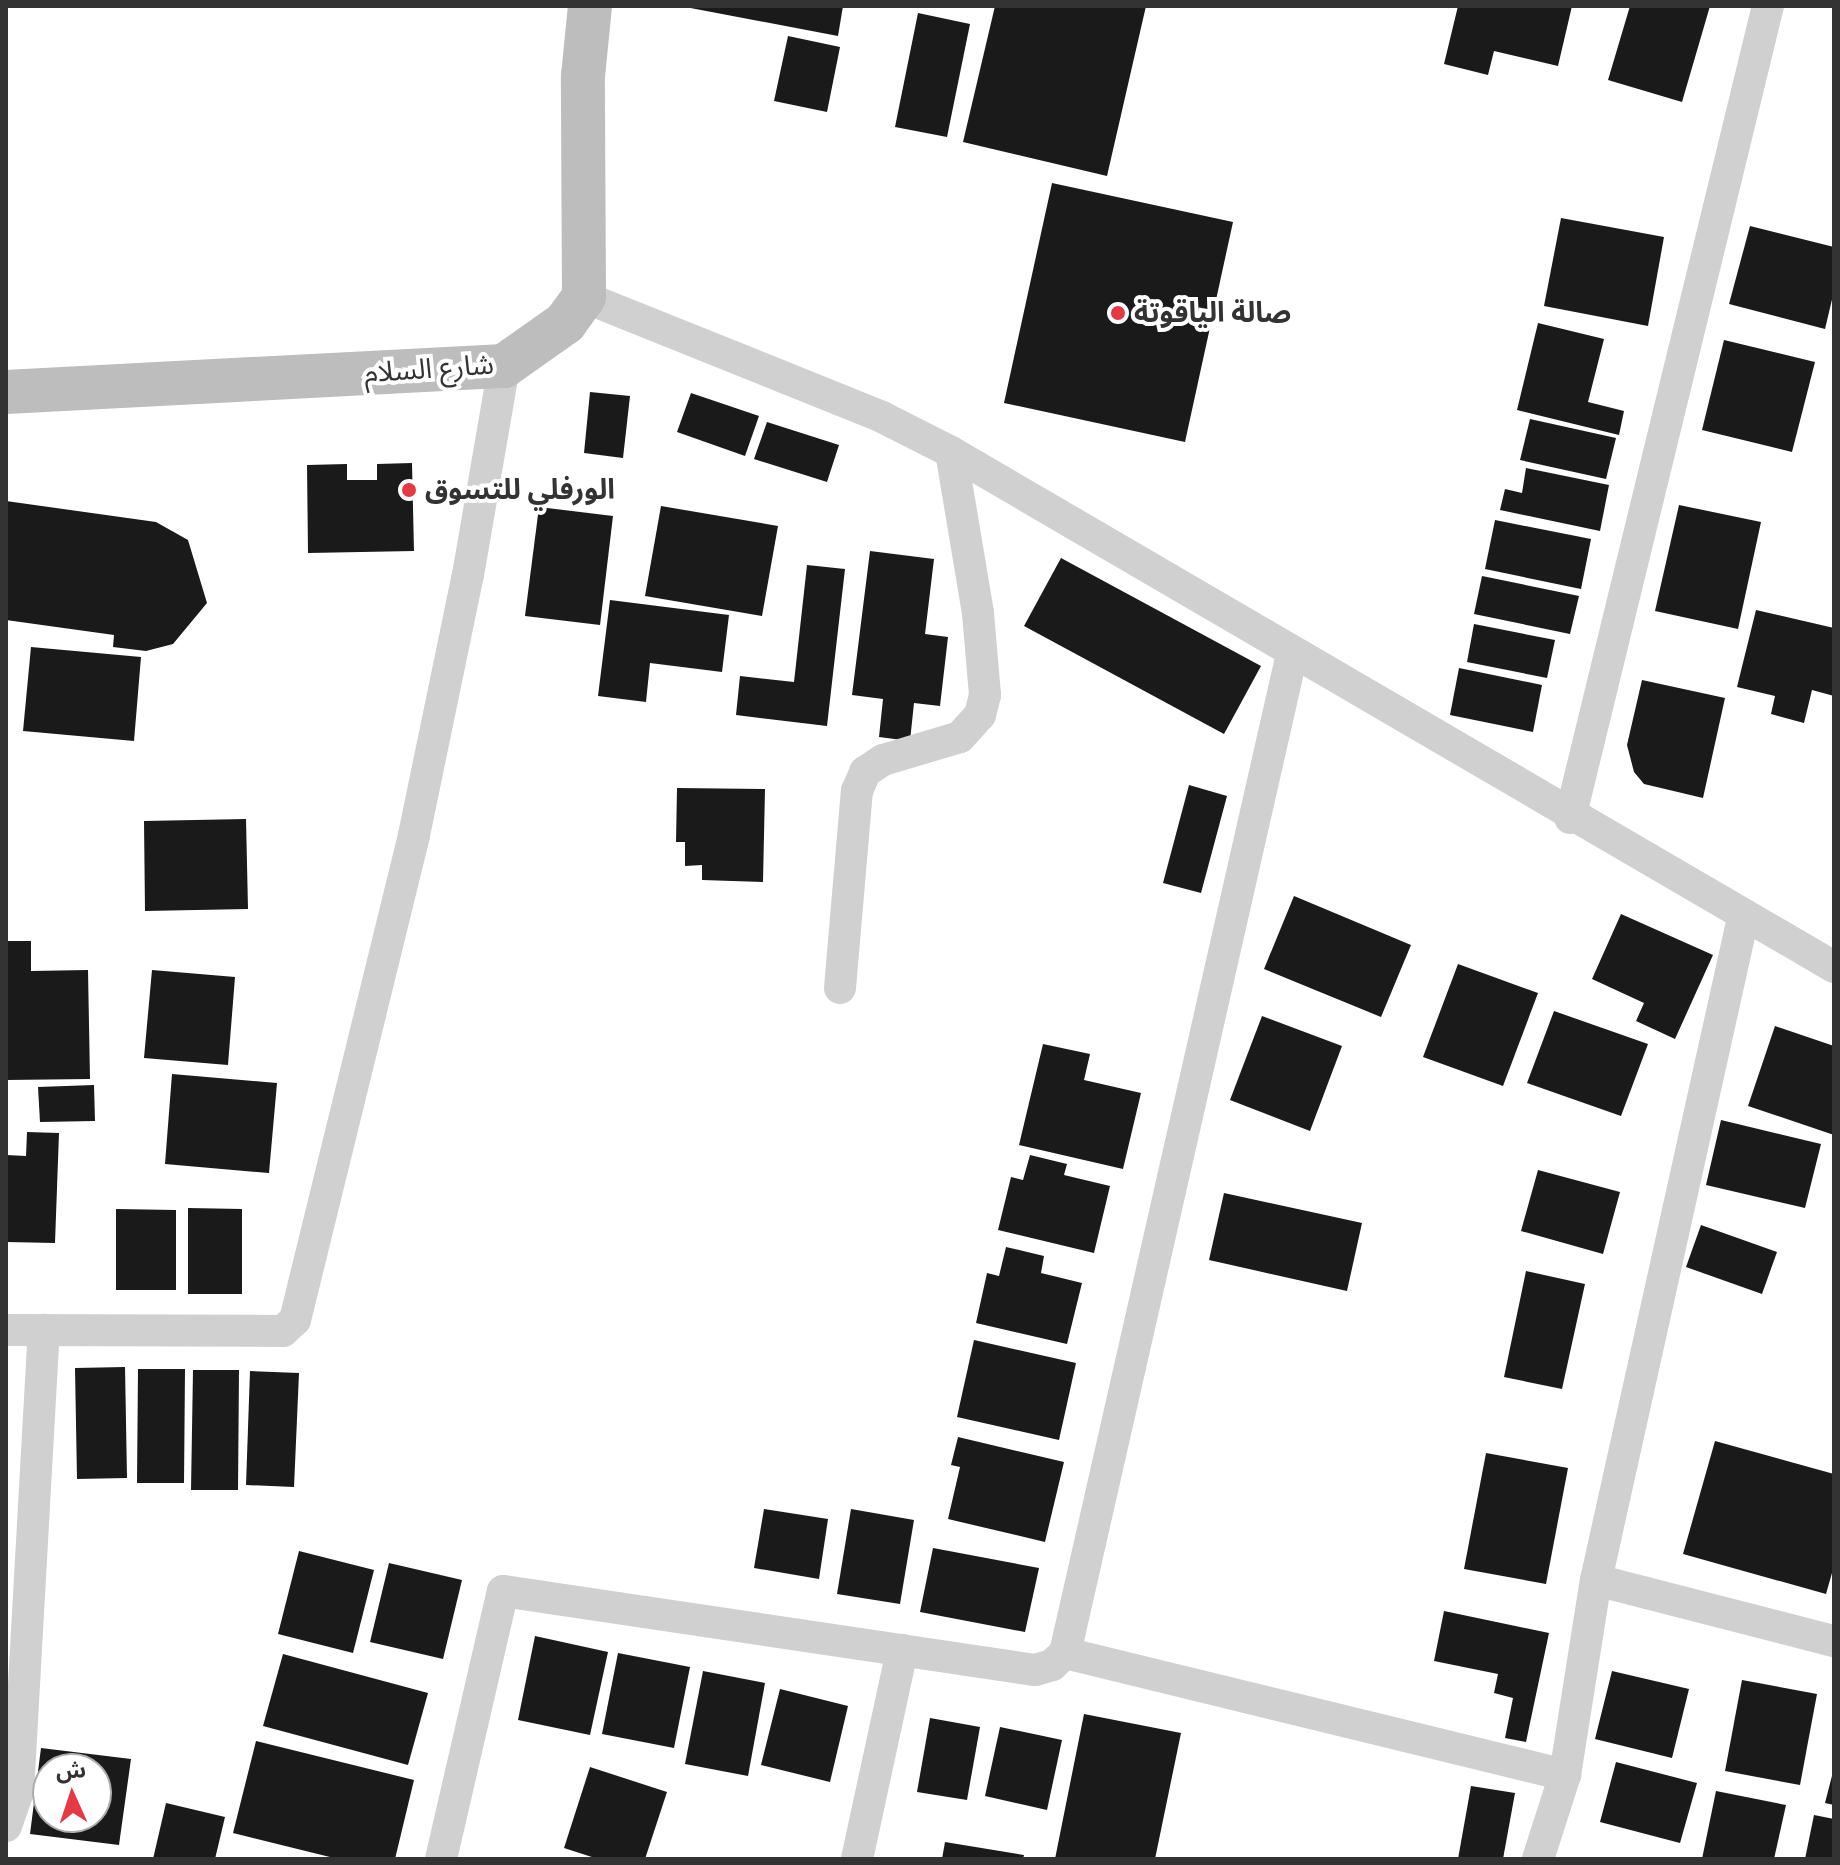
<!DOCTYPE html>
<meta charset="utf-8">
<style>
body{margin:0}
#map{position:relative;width:1840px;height:1865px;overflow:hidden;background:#fff;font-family:"DM Sans","Noto Sans Arabic",sans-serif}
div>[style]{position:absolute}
.building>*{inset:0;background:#1a1a1a}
.street>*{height:32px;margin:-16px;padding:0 16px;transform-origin:16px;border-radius:16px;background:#d0d0d0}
.secondary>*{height:44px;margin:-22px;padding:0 22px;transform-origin:22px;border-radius:22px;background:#bdbdbd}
.dots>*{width:22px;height:22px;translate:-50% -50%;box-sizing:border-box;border:4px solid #fff;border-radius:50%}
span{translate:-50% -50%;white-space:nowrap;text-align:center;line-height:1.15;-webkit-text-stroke:8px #fff;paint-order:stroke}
.poi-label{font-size:28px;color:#333;font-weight:700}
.left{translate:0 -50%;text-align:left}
.street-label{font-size:28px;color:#333}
.frame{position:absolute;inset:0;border:8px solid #333;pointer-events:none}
.north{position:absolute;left:32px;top:1753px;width:80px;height:80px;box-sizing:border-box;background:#fff;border:2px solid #adadad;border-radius:50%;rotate:357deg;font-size:22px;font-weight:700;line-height:32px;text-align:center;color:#333}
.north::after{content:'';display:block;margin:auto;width:28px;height:36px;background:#e63946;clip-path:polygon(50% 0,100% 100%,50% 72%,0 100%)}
</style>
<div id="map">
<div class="building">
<i style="clip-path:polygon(680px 6px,843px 6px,838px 36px)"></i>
<i style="clip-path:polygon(995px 6px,1146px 6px,1107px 176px,963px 142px)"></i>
<i style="clip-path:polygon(1458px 6px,1572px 6px,1558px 66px,1494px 51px,1488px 75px,1444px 64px)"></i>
<i style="clip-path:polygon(1630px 6px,1710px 6px,1682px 102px,1608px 80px)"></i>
<i style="clip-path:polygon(918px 13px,970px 24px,947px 137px,895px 127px)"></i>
<i style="clip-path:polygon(788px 36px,840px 47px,827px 112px,774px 101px)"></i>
<i style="clip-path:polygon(1052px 183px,1233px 222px,1185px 442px,1004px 403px)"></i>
<i style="clip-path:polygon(1561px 218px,1664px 237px,1648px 326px,1544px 306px)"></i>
<i style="clip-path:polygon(1750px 226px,1834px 247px,1834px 291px,1825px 329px,1729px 304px)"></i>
<i style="clip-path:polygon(1538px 323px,1604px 339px,1588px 402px,1624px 411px,1619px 435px,1517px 410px)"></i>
<i style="clip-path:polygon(1724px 340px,1815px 362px,1792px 452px,1702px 430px)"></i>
<i style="clip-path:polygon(590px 392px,630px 396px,623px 458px,584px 453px)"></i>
<i style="clip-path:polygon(691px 393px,759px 416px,745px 456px,677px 432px)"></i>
<i style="clip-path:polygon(1530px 419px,1616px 438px,1606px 479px,1520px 460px)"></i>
<i style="clip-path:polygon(767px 422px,839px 445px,827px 482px,754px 459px)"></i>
<i style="clip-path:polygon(412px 463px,414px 551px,308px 553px,307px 465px,347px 464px,347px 480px,377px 480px,377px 464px)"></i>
<i style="clip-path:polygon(1526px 468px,1609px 485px,1600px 531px,1500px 510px,1505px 489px,1522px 493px)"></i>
<i style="clip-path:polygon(6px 501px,156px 522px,188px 540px,207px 603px,173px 644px,146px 651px,113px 647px,114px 635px,6px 620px)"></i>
<i style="clip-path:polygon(1679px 505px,1761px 522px,1738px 629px,1655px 611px)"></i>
<i style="clip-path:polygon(661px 506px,778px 526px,762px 616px,645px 596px)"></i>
<i style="clip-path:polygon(539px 507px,613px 516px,600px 625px,525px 616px)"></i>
<i style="clip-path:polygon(1495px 520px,1591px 539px,1581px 589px,1485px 569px)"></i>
<i style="clip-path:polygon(870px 551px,934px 559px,925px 634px,948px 637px,940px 706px,914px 703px,910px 741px,879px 737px,883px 699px,852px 695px)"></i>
<i style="clip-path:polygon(1061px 558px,1261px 666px,1224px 734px,1024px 626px)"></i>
<i style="clip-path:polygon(807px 565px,845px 569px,827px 726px,736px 715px,740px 676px,794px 682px)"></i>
<i style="clip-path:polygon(1482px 576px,1579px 596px,1570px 634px,1474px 614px)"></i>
<i style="clip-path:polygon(610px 600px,729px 615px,722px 672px,650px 663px,646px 702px,598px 696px)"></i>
<i style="clip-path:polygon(1756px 610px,1834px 628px,1834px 696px,1812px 690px,1804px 723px,1771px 714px,1775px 696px,1737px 687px)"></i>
<i style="clip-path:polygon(1474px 624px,1555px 640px,1547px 678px,1467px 662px)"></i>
<i style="clip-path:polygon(31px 647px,141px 657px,134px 741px,23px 731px)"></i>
<i style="clip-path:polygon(1459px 668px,1542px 685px,1533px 732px,1450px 715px)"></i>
<i style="clip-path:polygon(1642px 680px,1725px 698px,1703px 798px,1644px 784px,1634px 772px,1627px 745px)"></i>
<i style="clip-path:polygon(1189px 785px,1227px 796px,1201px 893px,1163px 883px)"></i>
<i style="clip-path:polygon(677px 788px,765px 789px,763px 882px,702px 880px,702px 865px,685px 866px,685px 842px,676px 842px)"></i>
<i style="clip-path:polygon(246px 819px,248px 909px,145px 911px,144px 821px)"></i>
<i style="clip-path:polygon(1294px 896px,1411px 945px,1381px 1017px,1264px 969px)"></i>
<i style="clip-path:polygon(1621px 914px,1713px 955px,1675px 1039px,1636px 1021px,1644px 1003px,1592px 979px)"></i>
<i style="clip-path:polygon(6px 941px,31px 941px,31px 971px,88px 970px,90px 1079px,6px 1080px)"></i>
<i style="clip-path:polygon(1458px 964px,1538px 993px,1503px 1086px,1423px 1057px)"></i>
<i style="clip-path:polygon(152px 970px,235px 977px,228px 1065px,144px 1058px)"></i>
<i style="clip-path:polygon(1554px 1011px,1648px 1044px,1621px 1116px,1527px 1083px)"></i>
<i style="clip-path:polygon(1262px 1016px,1342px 1046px,1310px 1131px,1230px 1100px)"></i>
<i style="clip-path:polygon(1775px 1026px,1834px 1046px,1834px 1135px,1748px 1106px)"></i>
<i style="clip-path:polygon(1043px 1044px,1090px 1054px,1084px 1080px,1141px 1093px,1123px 1169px,1019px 1145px)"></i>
<i style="clip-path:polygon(172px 1074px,277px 1083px,269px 1173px,165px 1164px)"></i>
<i style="clip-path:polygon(94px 1085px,95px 1121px,40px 1122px,38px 1087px)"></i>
<i style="clip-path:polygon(1721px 1120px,1821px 1144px,1805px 1208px,1706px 1185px)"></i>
<i style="clip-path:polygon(27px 1132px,59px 1133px,55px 1243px,6px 1242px,6px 1155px,26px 1156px)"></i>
<i style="clip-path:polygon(1030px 1155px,1067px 1164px,1064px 1175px,1110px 1186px,1094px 1253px,998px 1230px,1011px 1177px,1023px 1180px)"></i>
<i style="clip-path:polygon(1538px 1170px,1620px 1192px,1603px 1254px,1521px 1231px)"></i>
<i style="clip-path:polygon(1224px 1193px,1362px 1223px,1347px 1291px,1209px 1260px)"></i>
<i style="clip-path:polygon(188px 1208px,242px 1209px,242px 1294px,188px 1294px)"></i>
<i style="clip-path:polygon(116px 1209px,176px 1210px,176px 1290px,116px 1290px)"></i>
<i style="clip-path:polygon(1701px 1225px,1777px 1252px,1762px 1294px,1686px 1267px)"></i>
<i style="clip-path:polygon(1006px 1247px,1044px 1256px,1041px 1273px,1082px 1283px,1067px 1344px,976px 1323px,987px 1273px,999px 1276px)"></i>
<i style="clip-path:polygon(1526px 1271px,1585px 1284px,1562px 1389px,1504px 1377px)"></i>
<i style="clip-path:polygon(974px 1340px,1076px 1363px,1059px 1440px,957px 1417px)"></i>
<i style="clip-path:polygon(125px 1367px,127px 1478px,77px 1479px,75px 1368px)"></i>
<i style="clip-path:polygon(138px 1369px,185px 1369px,184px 1483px,137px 1483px)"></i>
<i style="clip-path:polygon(193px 1370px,239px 1370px,238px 1490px,191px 1490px)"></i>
<i style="clip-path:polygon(250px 1371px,299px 1373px,294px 1487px,246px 1485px)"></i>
<i style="clip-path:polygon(958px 1437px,1064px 1462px,1045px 1542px,948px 1519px,960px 1467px,951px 1465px)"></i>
<i style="clip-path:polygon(1715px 1441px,1834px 1474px,1834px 1566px,1826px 1594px,1683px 1554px)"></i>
<i style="clip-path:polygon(1486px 1453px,1568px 1468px,1546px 1584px,1464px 1569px)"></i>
<i style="clip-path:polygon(764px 1509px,828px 1519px,819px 1579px,754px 1568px)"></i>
<i style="clip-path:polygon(851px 1509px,914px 1520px,900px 1604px,837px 1594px)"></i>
<i style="clip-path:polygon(933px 1548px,1039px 1568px,1025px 1632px,920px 1612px)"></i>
<i style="clip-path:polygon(299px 1551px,374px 1570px,353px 1653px,278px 1634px)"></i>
<i style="clip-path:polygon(389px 1563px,462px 1580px,443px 1659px,370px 1642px)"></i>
<i style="clip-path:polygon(1444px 1611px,1549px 1633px,1526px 1742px,1505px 1738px,1513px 1698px,1494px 1693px,1498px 1674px,1434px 1661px)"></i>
<i style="clip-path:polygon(535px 1636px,608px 1652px,590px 1735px,518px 1720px)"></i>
<i style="clip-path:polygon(618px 1653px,690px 1667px,674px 1748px,602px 1734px)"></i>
<i style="clip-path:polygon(283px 1654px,428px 1693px,408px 1765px,263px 1726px)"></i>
<i style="clip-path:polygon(703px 1671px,765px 1683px,748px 1776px,685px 1764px)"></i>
<i style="clip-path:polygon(1612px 1671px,1689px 1689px,1672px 1758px,1595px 1739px)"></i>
<i style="clip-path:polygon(1742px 1680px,1817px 1694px,1800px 1785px,1725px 1771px)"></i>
<i style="clip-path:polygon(780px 1689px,848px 1706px,830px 1782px,761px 1765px)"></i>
<i style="clip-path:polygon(1084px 1714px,1181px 1733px,1155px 1859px,1055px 1859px)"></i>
<i style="clip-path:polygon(930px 1718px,980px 1727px,967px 1800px,917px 1792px)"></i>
<i style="clip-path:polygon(1000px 1727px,1062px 1740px,1047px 1810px,985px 1796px)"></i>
<i style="clip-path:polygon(256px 1741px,414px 1780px,395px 1859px,338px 1859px,233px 1833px)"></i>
<i style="clip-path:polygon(evenodd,41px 1748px,131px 1759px,119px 1845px,30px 1834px,41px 1748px,48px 1769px,96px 1769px,96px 1817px,48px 1817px,48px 1769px)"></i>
<i style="clip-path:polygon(1616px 1762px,1697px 1783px,1680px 1843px,1600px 1822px)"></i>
<i style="clip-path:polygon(590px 1767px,667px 1792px,645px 1859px,598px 1859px,564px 1848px)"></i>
<i style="clip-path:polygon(1834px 1768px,1834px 1805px,1825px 1803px)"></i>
<i style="clip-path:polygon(1471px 1786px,1515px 1793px,1503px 1859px,1458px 1859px)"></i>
<i style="clip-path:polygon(1716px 1791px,1786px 1805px,1774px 1859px,1702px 1859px)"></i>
<i style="clip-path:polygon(166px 1803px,225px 1817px,215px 1859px,153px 1859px)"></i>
<i style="clip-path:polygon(1814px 1815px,1834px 1819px,1834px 1859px,1805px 1859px)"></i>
<i style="clip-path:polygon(945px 1842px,1024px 1855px,1023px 1859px,942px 1859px)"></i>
</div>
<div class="street">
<i style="left:584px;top:297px;width:321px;rotate:21.9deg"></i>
<i style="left:882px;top:417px;width:77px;rotate:26.9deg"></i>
<i style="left:951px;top:452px;width:1022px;rotate:30.25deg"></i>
<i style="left:1570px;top:818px;width:836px;rotate:-76.3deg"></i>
<i style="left:840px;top:988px;width:198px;rotate:-85.1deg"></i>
<i style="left:857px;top:791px;width:21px;rotate:-67deg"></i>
<i style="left:865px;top:772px;width:22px;rotate:-34deg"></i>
<i style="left:883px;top:760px;width:80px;rotate:-16.6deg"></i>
<i style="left:960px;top:737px;width:30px;rotate:-48deg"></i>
<i style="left:980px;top:715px;width:21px;rotate:-76deg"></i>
<i style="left:985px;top:695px;width:82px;rotate:-94.9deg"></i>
<i style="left:978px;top:613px;width:163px;rotate:-99.5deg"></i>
<i style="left:6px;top:1330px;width:277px;rotate:0.2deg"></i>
<i style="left:283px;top:1331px;width:16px;rotate:-43deg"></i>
<i style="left:295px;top:1320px;width:499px;rotate:-76.2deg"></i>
<i style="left:414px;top:835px;width:266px;rotate:-78.3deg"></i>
<i style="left:468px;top:575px;width:212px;rotate:-80.2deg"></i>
<i style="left:1596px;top:1580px;width:246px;rotate:14.4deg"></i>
<i style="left:1065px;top:1653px;width:515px;rotate:13.71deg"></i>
<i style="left:6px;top:1826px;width:36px;rotate:-71deg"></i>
<i style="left:18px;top:1792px;width:463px;rotate:-86.8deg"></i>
<i style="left:441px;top:1859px;width:275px;rotate:-77deg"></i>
<i style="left:503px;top:1591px;width:538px;rotate:8.45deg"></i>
<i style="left:1035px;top:1670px;width:18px;rotate:-16deg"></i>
<i style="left:1052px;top:1665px;width:18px;rotate:-43deg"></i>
<i style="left:1065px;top:1653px;width:1024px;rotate:-77.2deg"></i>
<i style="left:857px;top:1859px;width:214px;rotate:-77.8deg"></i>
<i style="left:1538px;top:1859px;width:88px;rotate:-72.2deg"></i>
<i style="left:1565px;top:1775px;width:197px;rotate:-81deg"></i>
<i style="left:1596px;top:1580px;width:678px;rotate:-77.48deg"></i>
</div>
<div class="secondary">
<i style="left:6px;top:392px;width:499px;rotate:-3deg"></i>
<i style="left:504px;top:366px;width:75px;rotate:-35.2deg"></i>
<i style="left:565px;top:323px;width:32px;rotate:-54deg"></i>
<i style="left:584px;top:297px;width:221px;rotate:-90.3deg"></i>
<i style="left:583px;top:76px;width:70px;rotate:-84.3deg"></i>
</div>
<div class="dots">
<i style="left:1118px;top:313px;background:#e63946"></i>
<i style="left:409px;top:490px;background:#e63946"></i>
</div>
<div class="poi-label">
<span class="left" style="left:1134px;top:313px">صالة الياقوتة</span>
<span class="left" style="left:425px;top:490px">الورفلي للتسوق</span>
</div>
<div class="street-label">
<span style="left:429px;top:369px;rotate:-4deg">شارع السلام</span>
</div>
<div class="frame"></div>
<div class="north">ش</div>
</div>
